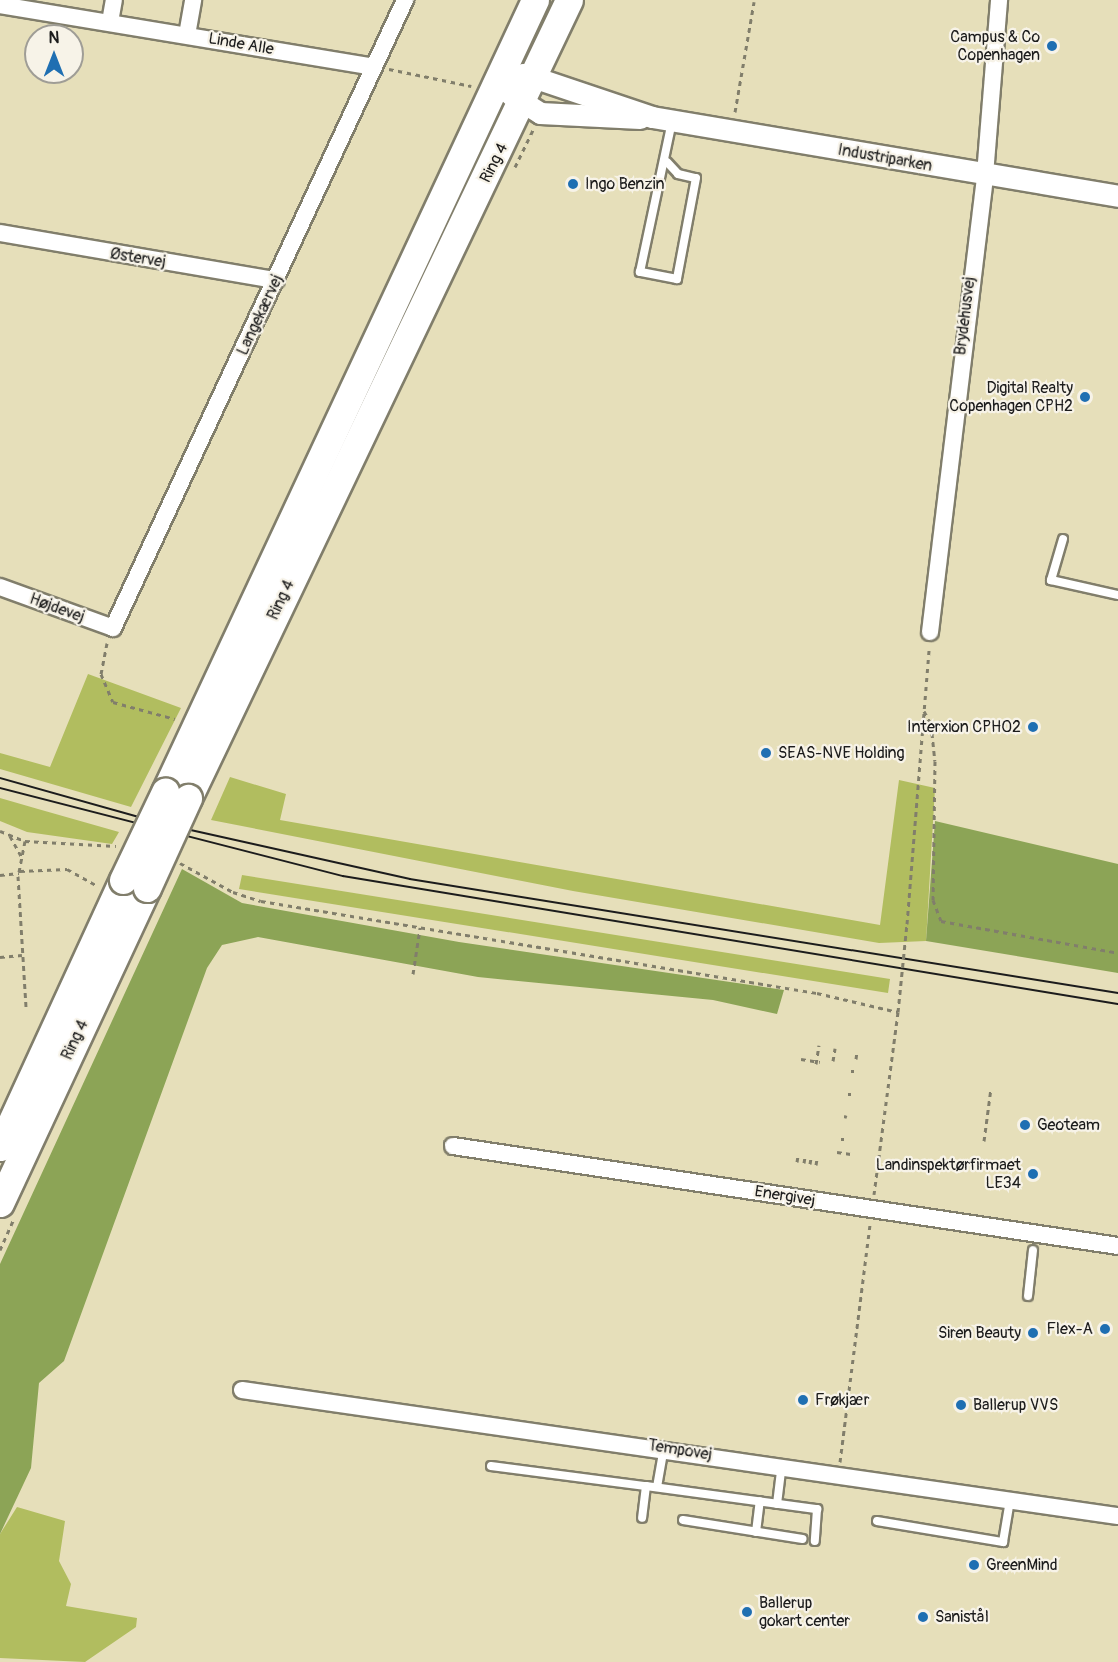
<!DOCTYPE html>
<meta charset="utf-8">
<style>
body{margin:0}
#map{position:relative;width:1118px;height:1662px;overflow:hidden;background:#e6dfba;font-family:Pangolin,sans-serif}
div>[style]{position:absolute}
.green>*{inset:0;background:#b1bd5f}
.forest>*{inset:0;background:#8ca456}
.path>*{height:3px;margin-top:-1.5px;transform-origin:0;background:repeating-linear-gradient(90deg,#817e6b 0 4.5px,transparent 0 9px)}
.roads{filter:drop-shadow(2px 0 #817e6b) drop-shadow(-2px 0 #817e6b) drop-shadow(0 2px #817e6b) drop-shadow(0 -2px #817e6b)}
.service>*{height:8px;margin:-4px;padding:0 4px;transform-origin:4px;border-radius:4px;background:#fff}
.minor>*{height:16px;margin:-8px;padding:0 8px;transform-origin:8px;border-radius:8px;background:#fff}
.tertiary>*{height:21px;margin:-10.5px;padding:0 10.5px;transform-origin:10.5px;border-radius:10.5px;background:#fff}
.primary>*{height:27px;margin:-13.5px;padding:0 13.5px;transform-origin:13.5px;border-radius:13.5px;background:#fff}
.tram>*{height:1.5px;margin:-0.75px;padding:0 0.75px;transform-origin:0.75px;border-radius:0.75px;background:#1c1c1c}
.path-bridge>*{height:3px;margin-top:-1.5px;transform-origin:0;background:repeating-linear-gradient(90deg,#817e6b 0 4.5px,transparent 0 9px)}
.bridges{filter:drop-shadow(2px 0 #817e6b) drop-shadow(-2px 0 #817e6b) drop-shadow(0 2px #817e6b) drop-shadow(0 -2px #817e6b)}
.primary-bridge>*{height:27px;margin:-13.5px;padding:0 13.5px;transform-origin:13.5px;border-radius:13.5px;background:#fff}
.dots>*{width:16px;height:16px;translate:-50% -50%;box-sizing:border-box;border:3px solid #f7f3e8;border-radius:50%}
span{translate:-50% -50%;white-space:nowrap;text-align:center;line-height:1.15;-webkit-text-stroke:4.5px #f7f3e8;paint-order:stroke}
.poi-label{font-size:16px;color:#1c1c1c}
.right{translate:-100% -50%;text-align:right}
.left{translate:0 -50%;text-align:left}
.street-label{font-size:16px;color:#1c1c1c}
.north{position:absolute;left:24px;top:24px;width:60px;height:60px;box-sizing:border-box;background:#f7f3e8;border:2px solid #9f9d96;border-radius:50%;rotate:0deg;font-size:16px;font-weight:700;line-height:24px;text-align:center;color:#1c1c1c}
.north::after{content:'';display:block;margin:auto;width:21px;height:27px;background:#1f6fb2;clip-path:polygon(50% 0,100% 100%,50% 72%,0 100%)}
</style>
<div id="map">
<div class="green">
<i style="clip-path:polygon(88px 674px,181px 708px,131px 807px,0 769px,0 753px,50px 767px)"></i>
<i style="clip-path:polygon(230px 777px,286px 794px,280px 820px,880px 925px,899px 780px,935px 788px,926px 941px,879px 943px,573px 891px,211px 820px)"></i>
<i style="clip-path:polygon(0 798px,38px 809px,119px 832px,112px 844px,27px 832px,0 821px)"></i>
<i style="clip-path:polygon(242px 875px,890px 979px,888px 993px,239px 889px)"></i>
<i style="clip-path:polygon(17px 1507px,65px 1521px,59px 1561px,71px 1584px,66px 1606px,137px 1618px,136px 1627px,85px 1662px,0 1658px,0 1534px)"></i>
</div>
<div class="forest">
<i style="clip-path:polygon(935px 821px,1118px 864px,1118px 973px,926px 941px)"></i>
<i style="clip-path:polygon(182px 869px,242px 903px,459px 942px,784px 990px,777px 1014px,713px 1000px,478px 977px,258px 937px,222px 945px,207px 968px,64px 1361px,39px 1383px,31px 1468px,0 1534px,0 1264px)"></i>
</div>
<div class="path">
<i style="left:389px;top:69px;width:84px;rotate:11.7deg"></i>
<i style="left:735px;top:112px;width:112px;rotate:-80.2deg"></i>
<i style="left:515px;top:167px;width:41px;rotate:-64.1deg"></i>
<i style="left:107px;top:643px;width:32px;rotate:101deg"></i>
<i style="left:101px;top:674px;width:30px;rotate:67deg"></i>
<i style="left:113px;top:702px;width:64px;rotate:15.3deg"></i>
<i style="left:924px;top:711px;width:15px;rotate:62deg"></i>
<i style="left:931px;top:724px;width:37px;rotate:84deg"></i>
<i style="left:935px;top:761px;width:139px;rotate:90.8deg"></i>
<i style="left:933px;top:900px;width:22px;rotate:69deg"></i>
<i style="left:941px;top:921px;width:180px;rotate:10.2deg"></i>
<i style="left:0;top:831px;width:27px;rotate:22deg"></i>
<i style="left:25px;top:841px;width:91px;rotate:3.1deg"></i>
<i style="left:10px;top:836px;width:23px;rotate:61deg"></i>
<i style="left:25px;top:841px;width:36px;rotate:101deg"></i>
<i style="left:18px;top:876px;width:131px;rotate:86.5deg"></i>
<i style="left:180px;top:863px;width:60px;rotate:28.7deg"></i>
<i style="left:233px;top:892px;width:29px;rotate:18deg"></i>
<i style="left:261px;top:901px;width:564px;rotate:9.4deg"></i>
<i style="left:817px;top:993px;width:83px;rotate:13.2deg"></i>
<i style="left:898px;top:1012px;width:184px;rotate:97.5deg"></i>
<i style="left:20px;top:871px;width:47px;rotate:-2.4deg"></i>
<i style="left:67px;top:869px;width:33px;rotate:29deg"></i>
<i style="left:0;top:875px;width:19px;rotate:-6deg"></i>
<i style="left:907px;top:924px;width:277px;rotate:-85.4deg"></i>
<i style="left:0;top:957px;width:22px;rotate:-5deg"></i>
<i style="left:413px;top:974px;width:47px;rotate:-81.3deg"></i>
<i style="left:801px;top:1059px;width:19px;rotate:9deg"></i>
<i style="left:856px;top:1059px;width:8px;rotate:-83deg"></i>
<i style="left:833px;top:1061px;width:13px;rotate:-81deg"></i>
<i style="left:816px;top:1064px;width:19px;rotate:-81deg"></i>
<i style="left:851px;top:1071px;width:3px"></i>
<i style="left:848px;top:1094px;width:3px"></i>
<i style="left:844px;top:1116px;width:3px;rotate:18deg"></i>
<i style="left:841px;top:1139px;width:3px"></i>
<i style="left:984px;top:1141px;width:53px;rotate:-82.5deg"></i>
<i style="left:837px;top:1152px;width:14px;rotate:8deg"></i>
<i style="left:797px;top:1162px;width:6px;rotate:-81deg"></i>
<i style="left:804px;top:1163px;width:6px;rotate:-81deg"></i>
<i style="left:810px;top:1164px;width:6px;rotate:-81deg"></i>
<i style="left:816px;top:1165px;width:6px;rotate:-81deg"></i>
<i style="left:0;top:1250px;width:34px;rotate:-66deg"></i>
<i style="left:840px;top:1462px;width:239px;rotate:-82.8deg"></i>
</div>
<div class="roads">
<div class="service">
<i style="left:667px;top:162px;width:16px;rotate:47deg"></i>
<i style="left:678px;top:174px;width:18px;rotate:13deg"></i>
<i style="left:696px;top:178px;width:103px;rotate:100.7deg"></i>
<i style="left:677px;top:279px;width:38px;rotate:-169deg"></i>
<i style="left:640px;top:272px;width:154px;rotate:-78deg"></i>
<i style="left:1063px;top:539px;width:43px;rotate:106.3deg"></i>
<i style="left:1051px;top:580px;width:69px;rotate:12.6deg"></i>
<i style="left:1028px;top:1296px;width:46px;rotate:-83.8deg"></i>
<i style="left:491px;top:1466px;width:156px;rotate:7.4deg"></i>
<i style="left:646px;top:1486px;width:32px;rotate:97deg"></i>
<i style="left:646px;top:1486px;width:173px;rotate:7.7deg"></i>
<i style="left:817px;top:1509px;width:32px;rotate:94deg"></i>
<i style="left:657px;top:1487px;width:40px;rotate:-80deg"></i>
<i style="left:777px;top:1504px;width:38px;rotate:-83deg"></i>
<i style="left:683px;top:1520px;width:121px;rotate:9deg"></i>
<i style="left:877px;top:1521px;width:128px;rotate:9.5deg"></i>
<i style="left:1003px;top:1542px;width:43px;rotate:-80.5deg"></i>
<i style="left:756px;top:1532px;width:31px;rotate:-83deg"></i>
</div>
<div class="minor">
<i style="left:0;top:5px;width:378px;rotate:9.4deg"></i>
<i style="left:110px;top:22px;width:22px;rotate:-80deg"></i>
<i style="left:187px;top:35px;width:36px;rotate:-80deg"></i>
<i style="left:0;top:233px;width:280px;rotate:9.7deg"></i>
<i style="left:0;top:587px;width:120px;rotate:19.9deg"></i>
<i style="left:113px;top:628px;width:693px;rotate:-65.06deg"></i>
<i style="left:930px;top:632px;width:460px;rotate:-83.1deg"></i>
<i style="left:985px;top:175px;width:176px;rotate:-85.4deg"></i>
<i style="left:453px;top:1146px;width:672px;rotate:8.55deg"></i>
<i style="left:242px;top:1390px;width:885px;rotate:8.19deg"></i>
</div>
<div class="tertiary">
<i style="left:493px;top:90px;width:14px;rotate:-45deg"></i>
<i style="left:503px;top:80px;width:22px;rotate:-16deg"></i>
<i style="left:524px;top:74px;width:135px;rotate:18.6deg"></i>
<i style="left:652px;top:117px;width:473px;rotate:9.6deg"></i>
<i style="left:510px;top:94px;width:36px;rotate:32deg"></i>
<i style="left:540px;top:113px;width:100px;rotate:2.9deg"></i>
</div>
<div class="primary">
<i style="left:165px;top:792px;width:874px;rotate:-64.96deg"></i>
<i style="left:188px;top:798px;width:884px;rotate:-64.48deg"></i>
<i style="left:0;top:1147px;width:294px;rotate:-65.3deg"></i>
<i style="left:0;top:1203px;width:348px;rotate:-65deg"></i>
</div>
</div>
<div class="tram">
<i style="left:0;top:778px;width:170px;rotate:15.7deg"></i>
<i style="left:164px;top:824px;width:252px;rotate:12.6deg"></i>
<i style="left:410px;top:879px;width:717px;rotate:9.15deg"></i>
<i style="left:0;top:788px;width:354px;rotate:14.4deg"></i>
<i style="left:343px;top:876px;width:785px;rotate:9.38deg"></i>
</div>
<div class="path-bridge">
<i style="left:898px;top:1012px;width:88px;rotate:-84.2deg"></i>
</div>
<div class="bridges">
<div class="primary-bridge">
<i style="left:123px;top:880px;width:98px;rotate:-64.5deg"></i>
<i style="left:147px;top:888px;width:99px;rotate:-65.5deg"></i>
</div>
</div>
<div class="dots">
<i style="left:1052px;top:46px;background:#1f6fb2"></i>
<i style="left:573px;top:184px;background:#1f6fb2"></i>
<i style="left:1085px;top:397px;background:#1f6fb2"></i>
<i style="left:1033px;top:727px;background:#1f6fb2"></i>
<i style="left:766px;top:753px;background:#1f6fb2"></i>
<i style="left:1025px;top:1125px;background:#1f6fb2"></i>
<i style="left:1033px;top:1174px;background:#1f6fb2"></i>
<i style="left:1105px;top:1329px;background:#1f6fb2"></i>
<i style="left:1033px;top:1333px;background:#1f6fb2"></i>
<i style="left:803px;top:1400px;background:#1f6fb2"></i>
<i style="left:961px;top:1405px;background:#1f6fb2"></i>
<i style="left:974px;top:1565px;background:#1f6fb2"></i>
<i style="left:747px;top:1612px;background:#1f6fb2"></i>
<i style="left:923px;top:1617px;background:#1f6fb2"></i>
</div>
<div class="poi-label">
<span class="right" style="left:1040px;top:46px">Campus &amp; Co<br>Copenhagen</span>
<span class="left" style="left:585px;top:184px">Ingo Benzin</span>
<span class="right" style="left:1073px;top:397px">Digital Realty<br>Copenhagen CPH2</span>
<span class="right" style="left:1021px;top:727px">Interxion CPH02</span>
<span class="left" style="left:778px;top:753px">SEAS-NVE Holding</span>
<span class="left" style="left:1037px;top:1125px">Geoteam</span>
<span class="right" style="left:1021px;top:1174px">Landinspektørfirmaet<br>LE34</span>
<span class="right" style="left:1093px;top:1329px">Flex-A</span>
<span class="right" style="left:1021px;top:1333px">Siren Beauty</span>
<span class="left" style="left:815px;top:1400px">Frøkjær</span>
<span class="left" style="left:973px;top:1405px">Ballerup VVS</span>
<span class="left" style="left:986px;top:1565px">GreenMind</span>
<span class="left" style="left:759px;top:1612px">Ballerup<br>gokart center</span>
<span class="left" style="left:935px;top:1617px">Sanistål</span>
</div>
<div class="street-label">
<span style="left:241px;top:44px;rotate:10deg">Linde Alle</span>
<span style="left:885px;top:158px;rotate:10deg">Industriparken</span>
<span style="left:494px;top:163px;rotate:-63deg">Ring 4</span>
<span style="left:138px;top:258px;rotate:9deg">Østervej</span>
<span style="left:260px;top:315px;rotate:-65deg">Langekærvej</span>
<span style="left:965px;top:316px;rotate:-83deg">Brydehusvej</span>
<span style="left:281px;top:600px;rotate:-65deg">Ring 4</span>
<span style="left:57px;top:608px;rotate:20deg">Højdevej</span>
<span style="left:75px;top:1040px;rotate:-65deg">Ring 4</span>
<span style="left:785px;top:1196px;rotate:9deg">Energivej</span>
<span style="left:680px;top:1450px;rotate:9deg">Tempovej</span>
</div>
<div class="north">N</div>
</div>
